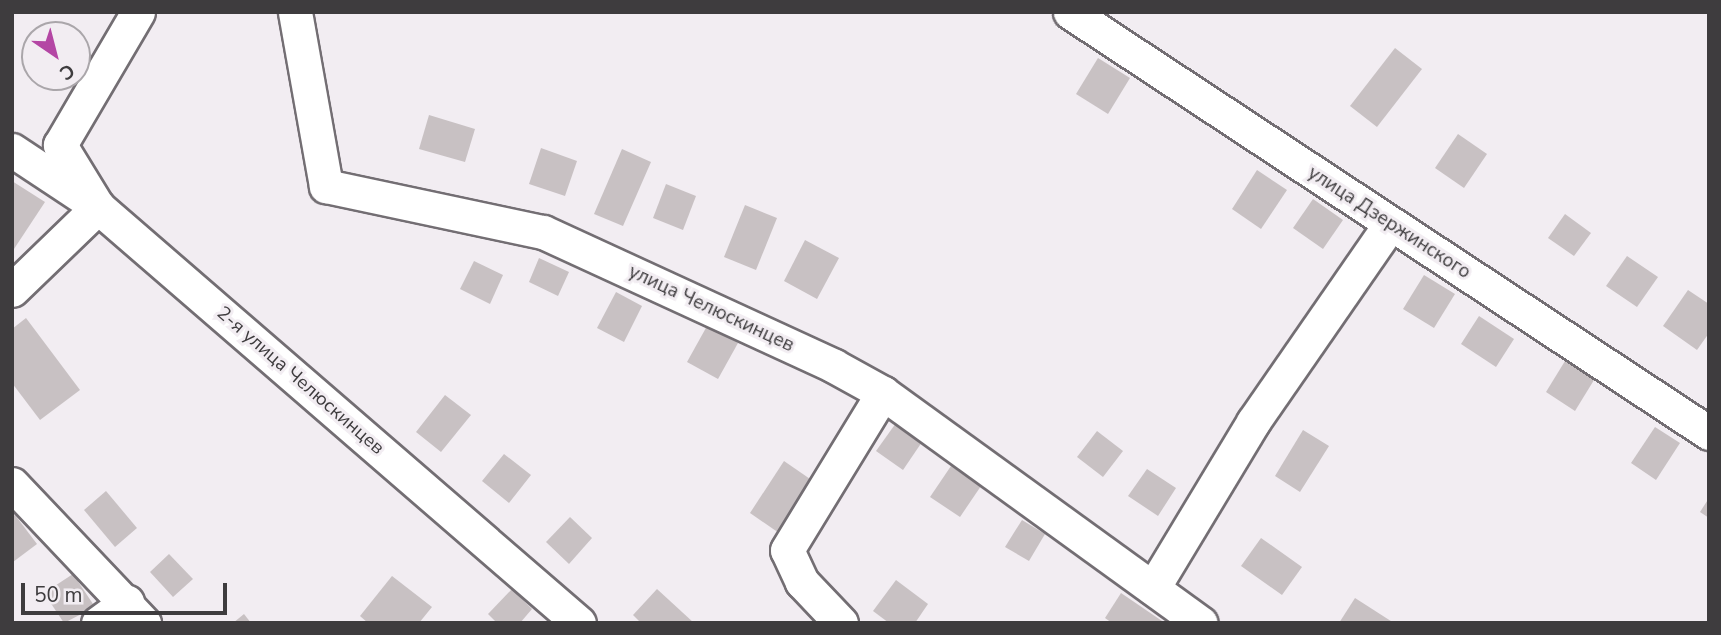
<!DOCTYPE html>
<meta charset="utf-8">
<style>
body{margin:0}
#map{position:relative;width:1721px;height:635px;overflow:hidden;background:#f2edf2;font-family:"Nunito Sans",sans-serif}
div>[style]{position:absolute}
.building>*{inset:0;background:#c8c1c3}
.roads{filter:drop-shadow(2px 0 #736e73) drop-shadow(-2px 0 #736e73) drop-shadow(0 2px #736e73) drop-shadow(0 -2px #736e73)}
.minor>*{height:33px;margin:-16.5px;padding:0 16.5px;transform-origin:16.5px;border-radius:16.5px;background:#fff}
span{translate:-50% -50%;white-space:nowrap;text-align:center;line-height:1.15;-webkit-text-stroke:6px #f2edf2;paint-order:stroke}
.street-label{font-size:19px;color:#3e3c3e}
.frame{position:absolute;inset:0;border:14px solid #3e3c3e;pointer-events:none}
.north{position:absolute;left:21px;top:21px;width:70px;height:70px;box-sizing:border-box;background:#f2edf2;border:2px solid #aaa6aa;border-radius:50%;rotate:145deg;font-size:19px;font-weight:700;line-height:28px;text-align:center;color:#3e3c3e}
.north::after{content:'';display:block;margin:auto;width:24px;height:32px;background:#b446a4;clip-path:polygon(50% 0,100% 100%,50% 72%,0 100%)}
.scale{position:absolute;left:21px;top:583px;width:206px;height:32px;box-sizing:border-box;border:4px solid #3e3c3e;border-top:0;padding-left:9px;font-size:21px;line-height:24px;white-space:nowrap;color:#3e3c3e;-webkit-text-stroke:5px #f2edf2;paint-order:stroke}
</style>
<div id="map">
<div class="building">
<i style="clip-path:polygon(1395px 48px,1422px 69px,1377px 127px,1350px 106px)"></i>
<i style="clip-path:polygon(1098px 58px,1130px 78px,1108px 114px,1076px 94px)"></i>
<i style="clip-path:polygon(429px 115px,475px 129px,465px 162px,419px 149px)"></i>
<i style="clip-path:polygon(1458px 134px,1487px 154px,1464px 188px,1435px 168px)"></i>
<i style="clip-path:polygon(541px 148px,577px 161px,565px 196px,529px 184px)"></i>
<i style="clip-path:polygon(622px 149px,651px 162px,623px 226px,594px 214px)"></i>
<i style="clip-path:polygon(1257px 170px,1287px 190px,1261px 229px,1232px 209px)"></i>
<i style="clip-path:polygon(12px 181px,45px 202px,12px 252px)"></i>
<i style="clip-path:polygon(666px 184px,696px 196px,683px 230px,653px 218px)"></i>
<i style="clip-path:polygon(1313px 199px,1343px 220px,1323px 249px,1293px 228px)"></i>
<i style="clip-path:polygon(745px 205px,777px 218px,756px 270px,724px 257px)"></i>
<i style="clip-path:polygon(1565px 214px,1591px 233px,1574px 256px,1548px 238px)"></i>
<i style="clip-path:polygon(805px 240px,839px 258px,817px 299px,784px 281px)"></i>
<i style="clip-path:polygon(1627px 256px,1658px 277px,1637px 307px,1606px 286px)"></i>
<i style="clip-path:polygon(539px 258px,569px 272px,558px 296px,529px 282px)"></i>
<i style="clip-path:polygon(474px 261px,503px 275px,490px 304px,460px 289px)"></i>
<i style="clip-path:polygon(1424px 275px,1455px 294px,1434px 328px,1403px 309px)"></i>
<i style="clip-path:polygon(1688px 290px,1709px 304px,1709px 333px,1697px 350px,1663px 326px)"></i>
<i style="clip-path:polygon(616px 292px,642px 306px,624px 342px,597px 328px)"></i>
<i style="clip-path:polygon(1479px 316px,1514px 339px,1496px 367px,1461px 344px)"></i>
<i style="clip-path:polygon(26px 318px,80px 390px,40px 420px,12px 383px,12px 329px)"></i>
<i style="clip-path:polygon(707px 326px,738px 343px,718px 379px,687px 362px)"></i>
<i style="clip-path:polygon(1565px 361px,1594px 380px,1575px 411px,1546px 392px)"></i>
<i style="clip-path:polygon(445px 395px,471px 415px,441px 452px,416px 432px)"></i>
<i style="clip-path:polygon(896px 423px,922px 442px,903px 470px,876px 451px)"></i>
<i style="clip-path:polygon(1655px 427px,1680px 443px,1656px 480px,1631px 463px)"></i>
<i style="clip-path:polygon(1303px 430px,1329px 446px,1300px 492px,1275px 476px)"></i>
<i style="clip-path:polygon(1097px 431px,1123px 451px,1103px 477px,1077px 457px)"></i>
<i style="clip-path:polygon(504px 454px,531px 475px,509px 503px,482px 481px)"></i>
<i style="clip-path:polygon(784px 461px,813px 481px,779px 533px,750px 513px)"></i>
<i style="clip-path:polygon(951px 466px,981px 486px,960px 517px,930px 497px)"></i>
<i style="clip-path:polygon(1147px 469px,1176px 488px,1158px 516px,1128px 496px)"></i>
<i style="clip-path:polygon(106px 491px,137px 528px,115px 547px,84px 510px)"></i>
<i style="clip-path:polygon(1709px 498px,1709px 518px,1700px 512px)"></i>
<i style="clip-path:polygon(15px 515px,37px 544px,13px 562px,12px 517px)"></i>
<i style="clip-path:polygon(570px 517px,592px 538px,569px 564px,546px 542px)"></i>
<i style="clip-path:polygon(1022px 520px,1045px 534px,1029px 561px,1005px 547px)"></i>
<i style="clip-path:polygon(1261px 538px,1302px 567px,1282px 595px,1241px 566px)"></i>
<i style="clip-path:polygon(169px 554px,193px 579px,173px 597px,150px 572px)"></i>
<i style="clip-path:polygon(73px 574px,95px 607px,64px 623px,44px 593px)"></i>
<i style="clip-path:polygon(392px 576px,432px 607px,419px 623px,368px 623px,360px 616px)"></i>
<i style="clip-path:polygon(896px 580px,928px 604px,915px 623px,889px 623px,873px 611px)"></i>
<i style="clip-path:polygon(512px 589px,532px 609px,520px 623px,497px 623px,488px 614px)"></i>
<i style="clip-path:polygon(657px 589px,694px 623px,641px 623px,633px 615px)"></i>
<i style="clip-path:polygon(1121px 593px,1165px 623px,1112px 623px,1105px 618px)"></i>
<i style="clip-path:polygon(1355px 598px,1394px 623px,1339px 623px)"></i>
<i style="clip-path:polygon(244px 614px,251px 623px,233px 623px)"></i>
</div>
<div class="roads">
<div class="minor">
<i style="left:295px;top:12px;width:177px;rotate:79.9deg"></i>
<i style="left:326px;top:186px;width:222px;rotate:12deg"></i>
<i style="left:543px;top:232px;width:320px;rotate:24.7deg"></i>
<i style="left:834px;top:366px;width:56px;rotate:28.9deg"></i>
<i style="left:883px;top:393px;width:392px;rotate:35.9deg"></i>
<i style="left:1070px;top:12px;width:765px;rotate:33.38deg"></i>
<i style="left:12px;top:150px;width:103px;rotate:33.5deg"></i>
<i style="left:98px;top:207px;width:636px;rotate:40.86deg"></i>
<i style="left:12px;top:290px;width:120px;rotate:-44deg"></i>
<i style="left:98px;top:207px;width:73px;rotate:-121.5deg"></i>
<i style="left:60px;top:145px;width:154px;rotate:-59.6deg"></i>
<i style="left:12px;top:484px;width:192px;rotate:46.5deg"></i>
<i style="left:1153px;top:588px;width:194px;rotate:-58.9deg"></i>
<i style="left:1253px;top:422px;width:241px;rotate:-55.3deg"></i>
<i style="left:98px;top:623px;width:36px;rotate:-36deg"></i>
<i style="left:841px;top:623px;width:57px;rotate:-133.6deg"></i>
<i style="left:802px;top:582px;width:35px;rotate:-115deg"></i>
<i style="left:787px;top:550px;width:184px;rotate:-58.6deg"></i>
</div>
</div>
<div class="street-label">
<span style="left:1389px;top:223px;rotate:33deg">улица Дзержинского</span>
<span style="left:711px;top:309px;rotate:25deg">улица Челюскинцев</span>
<span style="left:300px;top:381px;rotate:41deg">2-я улица Челюскинцев</span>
</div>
<div class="frame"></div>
<div class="north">С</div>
<div class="scale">50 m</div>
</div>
